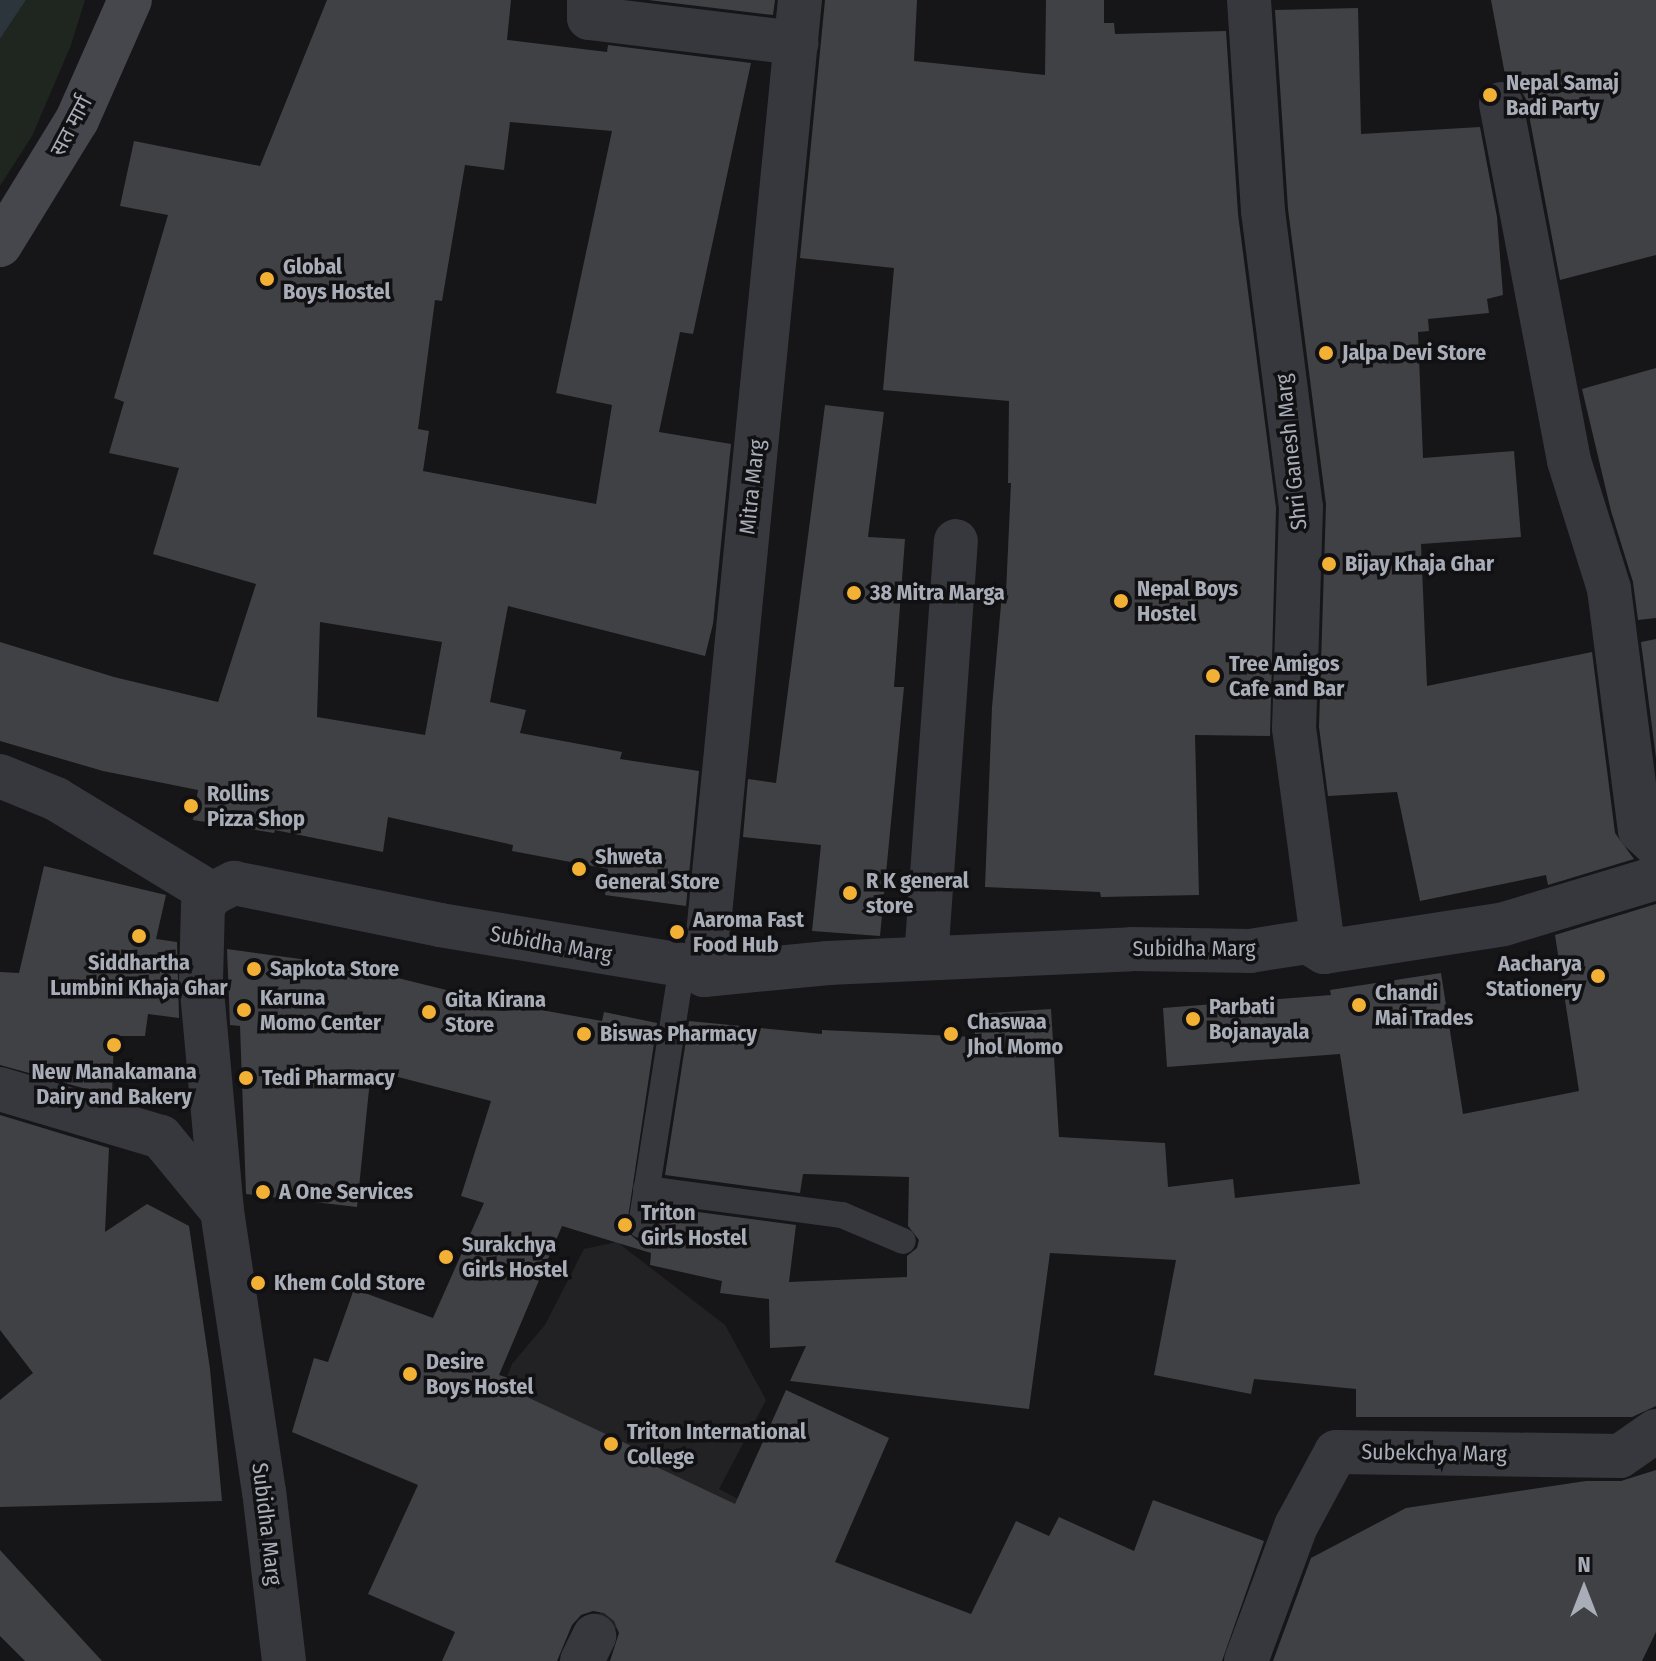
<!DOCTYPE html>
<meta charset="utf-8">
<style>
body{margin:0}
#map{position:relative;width:1656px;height:1661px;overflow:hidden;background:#161618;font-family:"Fira Sans Condensed","Noto Sans Devanagari",sans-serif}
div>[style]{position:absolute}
.built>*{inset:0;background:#222225}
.green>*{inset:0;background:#1e261f}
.water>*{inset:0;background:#2c353c}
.building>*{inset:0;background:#404145}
.service>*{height:26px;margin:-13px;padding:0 13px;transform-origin:13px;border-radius:13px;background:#37383d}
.minor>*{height:44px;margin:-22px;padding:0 22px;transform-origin:22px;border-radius:22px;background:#37383d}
.secondary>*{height:44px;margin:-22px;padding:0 22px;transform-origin:22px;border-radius:22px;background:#45474d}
.dots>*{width:22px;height:22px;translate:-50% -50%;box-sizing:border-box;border:4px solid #111113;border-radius:50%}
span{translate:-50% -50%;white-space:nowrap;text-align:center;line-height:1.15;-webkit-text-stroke:7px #111113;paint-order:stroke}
.poi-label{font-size:22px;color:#a8adb8;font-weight:700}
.left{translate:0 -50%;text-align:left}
.right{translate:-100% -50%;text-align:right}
.street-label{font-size:22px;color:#a8adb8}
.north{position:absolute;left:1544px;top:1549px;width:80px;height:80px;-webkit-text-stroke:6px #111113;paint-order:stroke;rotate:0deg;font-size:22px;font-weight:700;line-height:32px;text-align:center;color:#a8adb8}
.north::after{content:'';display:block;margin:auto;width:28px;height:36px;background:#a8adb8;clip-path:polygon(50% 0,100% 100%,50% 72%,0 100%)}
</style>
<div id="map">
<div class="built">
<i style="clip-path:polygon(617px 1242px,725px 1325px,766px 1400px,719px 1489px,811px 1537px,679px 1661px,626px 1632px,599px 1623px,601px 1593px,450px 1519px,512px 1364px,545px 1325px,584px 1249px)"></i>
</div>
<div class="green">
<i style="clip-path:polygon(26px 0,85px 0,71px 45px,32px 136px,0 186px,0 39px)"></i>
</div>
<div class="water">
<i style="clip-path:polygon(0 0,26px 0,0 39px)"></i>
</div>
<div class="building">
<i style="clip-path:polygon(evenodd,327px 0,511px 0,507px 40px,607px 52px,608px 45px,751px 63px,693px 334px,680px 332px,659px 432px,731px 444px,713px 624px,705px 656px,508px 606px,490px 702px,526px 710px,520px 733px,622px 752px,620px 759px,699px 771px,686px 906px,605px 895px,608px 869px,512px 851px,513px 845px,388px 817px,383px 852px,275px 830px,274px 833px,193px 820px,198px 790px,103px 771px,0 741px,0 642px,114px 677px,218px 702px,256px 584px,153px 554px,179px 468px,109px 453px,124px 402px,114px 398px,168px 215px,120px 206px,134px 141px,260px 166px,327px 0,510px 122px,612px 131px,556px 393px,612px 405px,596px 504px,423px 471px,429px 431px,418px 429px,435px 300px,442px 301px,465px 165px,504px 170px,510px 122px,327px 0,320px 622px,442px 642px,425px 735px,317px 717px,320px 622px)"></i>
<i style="clip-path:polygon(648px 0,775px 0,773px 15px)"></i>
<i style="clip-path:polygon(825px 0,917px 0,914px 61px,1045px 75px,1046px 0,1104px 0,1104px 23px,1114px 23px,1115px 34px,1226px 31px,1238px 214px,1276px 508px,1270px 736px,1195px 735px,1199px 895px,1101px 897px,1100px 892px,985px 887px,992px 707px,1002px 593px,1006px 593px,1011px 483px,1008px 483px,1009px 401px,883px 390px,894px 268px,800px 258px)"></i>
<i style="clip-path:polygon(1491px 0,1656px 0,1656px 255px,1560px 280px,1526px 99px,1519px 87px,1506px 80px)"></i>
<i style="clip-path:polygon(1358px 8px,1361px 134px,1480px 127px,1497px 217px,1503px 295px,1487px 299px,1489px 313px,1428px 319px,1429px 331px,1418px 332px,1423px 458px,1514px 451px,1521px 537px,1421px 544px,1427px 686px,1592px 652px,1615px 833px,1634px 859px,1548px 885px,1546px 875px,1420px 901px,1397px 792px,1328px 796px,1319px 727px,1326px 504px,1288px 209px,1275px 10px)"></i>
<i style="clip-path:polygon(1656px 368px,1656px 618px,1638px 620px,1633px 582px,1611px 511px,1582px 389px)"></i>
<i style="clip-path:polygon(825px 405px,884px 412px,868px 537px,905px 539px,894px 687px,904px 687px,880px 936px,812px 931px,821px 845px,743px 837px,748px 779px,776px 783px)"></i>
<i style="clip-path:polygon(1656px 639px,1656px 758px,1641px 642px)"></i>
<i style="clip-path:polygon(44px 866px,166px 895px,156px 939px,177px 942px,179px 1018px,148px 1014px,145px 1036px,114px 1036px,112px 1096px,0 1065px,0 972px,19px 973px)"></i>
<i style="clip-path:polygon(1656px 904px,1656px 1406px,1632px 1417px,1356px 1417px,1356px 1389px,1254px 1379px,1251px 1394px,1154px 1375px,1176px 1260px,1050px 1253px,1029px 1409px,790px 1381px,806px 1346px,770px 1348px,769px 1299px,720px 1293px,722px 1281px,650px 1265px,651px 1253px,562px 1226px,499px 1375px,530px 1385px,525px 1396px,646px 1453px,642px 1460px,735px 1504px,786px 1390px,889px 1438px,835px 1562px,971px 1614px,1016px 1521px,1049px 1536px,1059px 1517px,1134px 1551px,1153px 1500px,1264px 1541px,1222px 1661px,610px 1661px,619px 1633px,614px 1621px,604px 1613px,593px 1611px,581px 1615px,572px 1625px,557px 1661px,442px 1661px,455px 1632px,368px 1594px,418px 1485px,292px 1432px,314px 1358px,328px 1362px,354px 1289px,433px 1318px,484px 1203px,461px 1196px,491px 1101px,371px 1070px,357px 1207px,246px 1194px,240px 1026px,230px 1025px,227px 949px,345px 965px,491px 1001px,602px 1021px,604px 1012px,657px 1023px,626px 1231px,638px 1241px,647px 1240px,657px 1228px,660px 1207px,796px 1225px,789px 1282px,907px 1277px,907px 1256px,917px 1248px,919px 1240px,908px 1226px,909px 1177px,803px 1174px,800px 1193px,665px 1175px,689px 1021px,822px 1034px,822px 1030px,975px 1037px,974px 1014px,1051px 1009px,1059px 1137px,1165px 1143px,1168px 1187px,1233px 1179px,1235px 1198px,1360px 1184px,1340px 1054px,1167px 1067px,1163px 1008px,1331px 995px,1330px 990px,1441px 973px,1463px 1114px,1579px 1091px,1555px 935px)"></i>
<i style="clip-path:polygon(0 1115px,109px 1148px,105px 1232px,147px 1204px,189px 1226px,210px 1369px,222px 1501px,0 1507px,0 1400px,33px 1373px,0 1330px)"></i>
<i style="clip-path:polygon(1656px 1470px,1656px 1632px,1642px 1661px,1273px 1661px,1311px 1558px,1406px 1508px,1586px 1481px,1621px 1481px)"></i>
<i style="clip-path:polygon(0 1550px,102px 1661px,25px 1661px,0 1636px)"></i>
</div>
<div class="service">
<i style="left:646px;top:1189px;width:198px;rotate:7.6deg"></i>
<i style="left:842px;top:1215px;width:66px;rotate:23.1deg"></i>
<i style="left:641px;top:1225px;width:263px;rotate:-81deg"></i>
</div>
<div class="minor">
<i style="left:589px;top:0;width:18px;rotate:90deg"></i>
<i style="left:589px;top:18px;width:209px;rotate:6.9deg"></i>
<i style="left:1249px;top:0;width:211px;rotate:86.2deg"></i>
<i style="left:1263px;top:211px;width:298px;rotate:82.7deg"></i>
<i style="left:1301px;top:507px;width:221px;rotate:91.8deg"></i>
<i style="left:1294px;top:728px;width:226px;rotate:82.4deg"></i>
<i style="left:1501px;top:104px;width:363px;rotate:79.2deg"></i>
<i style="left:1569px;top:461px;width:134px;rotate:72.6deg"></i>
<i style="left:1609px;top:589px;width:243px;rotate:82.7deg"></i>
<i style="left:1640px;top:830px;width:22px;rotate:43deg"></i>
<i style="left:0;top:776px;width:61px;rotate:22.3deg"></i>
<i style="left:56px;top:799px;width:183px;rotate:31.3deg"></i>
<i style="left:926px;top:958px;width:418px;rotate:-85.9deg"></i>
<i style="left:704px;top:975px;width:980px;rotate:-84.38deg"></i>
<i style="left:0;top:1089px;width:168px;rotate:16.6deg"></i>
<i style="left:161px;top:1137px;width:96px;rotate:50.5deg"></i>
<i style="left:284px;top:1661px;width:170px;rotate:-96.7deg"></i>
<i style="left:264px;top:1492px;width:284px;rotate:-98.5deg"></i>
<i style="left:222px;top:1211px;width:231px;rotate:-95.2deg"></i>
<i style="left:201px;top:981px;width:75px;rotate:-88.5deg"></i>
<i style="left:203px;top:906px;width:15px;rotate:-53deg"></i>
<i style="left:212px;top:894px;width:25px;rotate:-27deg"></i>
<i style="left:234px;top:883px;width:210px;rotate:11.5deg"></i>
<i style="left:440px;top:925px;width:245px;rotate:9.4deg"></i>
<i style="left:682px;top:965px;width:24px;rotate:24deg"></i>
<i style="left:704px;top:975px;width:125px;rotate:-5.5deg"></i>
<i style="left:828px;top:963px;width:304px;rotate:-2.6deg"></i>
<i style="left:1132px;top:949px;width:118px;rotate:1deg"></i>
<i style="left:1250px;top:951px;width:58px;rotate:-9deg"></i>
<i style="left:1307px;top:942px;width:20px;rotate:30deg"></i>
<i style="left:1324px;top:952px;width:182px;rotate:-8.8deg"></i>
<i style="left:1504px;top:924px;width:159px;rotate:-16.8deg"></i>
<i style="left:582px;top:1661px;width:28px;rotate:-64deg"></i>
<i style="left:1246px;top:1661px;width:144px;rotate:-69.7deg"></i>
<i style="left:1296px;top:1526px;width:84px;rotate:-61.6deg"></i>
<i style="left:1336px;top:1452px;width:284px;rotate:0.8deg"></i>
<i style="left:1620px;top:1456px;width:44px;rotate:-34.8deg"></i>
</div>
<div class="secondary">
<i style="left:0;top:245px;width:147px;rotate:-58.4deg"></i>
<i style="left:77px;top:120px;width:131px;rotate:-66.2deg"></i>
</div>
<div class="dots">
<i style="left:1490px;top:95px;background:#f2b134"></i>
<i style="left:267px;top:279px;background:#f2b134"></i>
<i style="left:1326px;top:353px;background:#f2b134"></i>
<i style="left:1329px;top:564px;background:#f2b134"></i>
<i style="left:854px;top:593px;background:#f2b134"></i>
<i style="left:1121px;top:601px;background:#f2b134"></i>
<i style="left:1213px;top:676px;background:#f2b134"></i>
<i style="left:191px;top:806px;background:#f2b134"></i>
<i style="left:579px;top:869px;background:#f2b134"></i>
<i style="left:850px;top:893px;background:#f2b134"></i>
<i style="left:677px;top:932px;background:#f2b134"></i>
<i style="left:139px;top:936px;background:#f2b134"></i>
<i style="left:254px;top:969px;background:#f2b134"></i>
<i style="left:1598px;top:976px;background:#f2b134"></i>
<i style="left:1359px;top:1005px;background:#f2b134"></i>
<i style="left:244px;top:1010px;background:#f2b134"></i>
<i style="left:429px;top:1012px;background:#f2b134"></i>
<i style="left:1193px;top:1019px;background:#f2b134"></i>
<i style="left:584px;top:1034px;background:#f2b134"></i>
<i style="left:951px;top:1034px;background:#f2b134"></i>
<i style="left:114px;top:1045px;background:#f2b134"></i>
<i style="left:246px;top:1078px;background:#f2b134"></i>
<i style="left:263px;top:1192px;background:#f2b134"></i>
<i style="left:625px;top:1225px;background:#f2b134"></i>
<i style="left:446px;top:1257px;background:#f2b134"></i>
<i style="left:258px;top:1283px;background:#f2b134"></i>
<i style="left:410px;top:1374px;background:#f2b134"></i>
<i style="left:611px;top:1444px;background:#f2b134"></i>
</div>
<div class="poi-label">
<span class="left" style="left:1506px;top:95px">Nepal Samaj<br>Badi Party</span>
<span class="left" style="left:283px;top:279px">Global<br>Boys Hostel</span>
<span class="left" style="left:1342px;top:353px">Jalpa Devi Store</span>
<span class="left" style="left:1345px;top:564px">Bijay Khaja Ghar</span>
<span class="left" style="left:1137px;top:601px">Nepal Boys<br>Hostel</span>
<span class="left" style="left:870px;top:593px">38 Mitra Marga</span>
<span class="left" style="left:1229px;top:676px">Tree Amigos<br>Cafe and Bar</span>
<span class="left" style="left:207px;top:806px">Rollins<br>Pizza Shop</span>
<span class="left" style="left:595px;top:869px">Shweta<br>General Store</span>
<span class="left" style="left:866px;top:893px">R K general<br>store</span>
<span class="left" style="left:693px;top:932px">Aaroma Fast<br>Food Hub</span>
<span style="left:139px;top:975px">Siddhartha<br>Lumbini Khaja Ghar</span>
<span class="right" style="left:1582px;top:976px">Aacharya<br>Stationery</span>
<span class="left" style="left:270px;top:969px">Sapkota Store</span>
<span class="left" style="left:1375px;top:1005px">Chandi<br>Mai Trades</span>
<span class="left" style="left:260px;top:1010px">Karuna<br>Momo Center</span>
<span class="left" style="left:445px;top:1012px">Gita Kirana<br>Store</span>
<span class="left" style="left:1209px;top:1019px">Parbati<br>Bojanayala</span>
<span class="left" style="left:967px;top:1034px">Chaswaa<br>Jhol Momo</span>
<span class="left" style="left:600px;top:1034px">Biswas Pharmacy</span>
<span style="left:114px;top:1084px">New Manakamana<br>Dairy and Bakery</span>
<span class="left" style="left:262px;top:1078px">Tedi Pharmacy</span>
<span class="left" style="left:279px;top:1192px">A One Services</span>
<span class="left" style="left:641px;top:1225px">Triton<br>Girls Hostel</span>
<span class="left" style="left:462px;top:1257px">Surakchya<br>Girls Hostel</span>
<span class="left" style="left:274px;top:1283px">Khem Cold Store</span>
<span class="left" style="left:426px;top:1374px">Desire<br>Boys Hostel</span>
<span class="left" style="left:627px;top:1444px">Triton International<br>College</span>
</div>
<div class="street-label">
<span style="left:71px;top:126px;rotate:-62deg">सत मार्ग</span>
<span style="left:1291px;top:452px;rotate:-96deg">Shri Ganesh Marg</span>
<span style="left:752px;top:487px;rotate:-84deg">Mitra Marg</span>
<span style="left:551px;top:944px;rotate:10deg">Subidha Marg</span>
<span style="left:1194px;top:949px">Subidha Marg</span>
<span style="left:1434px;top:1453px;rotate:1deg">Subekchya Marg</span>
<span style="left:267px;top:1524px;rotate:83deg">Subidha Marg</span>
</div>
<div class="north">N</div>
</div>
